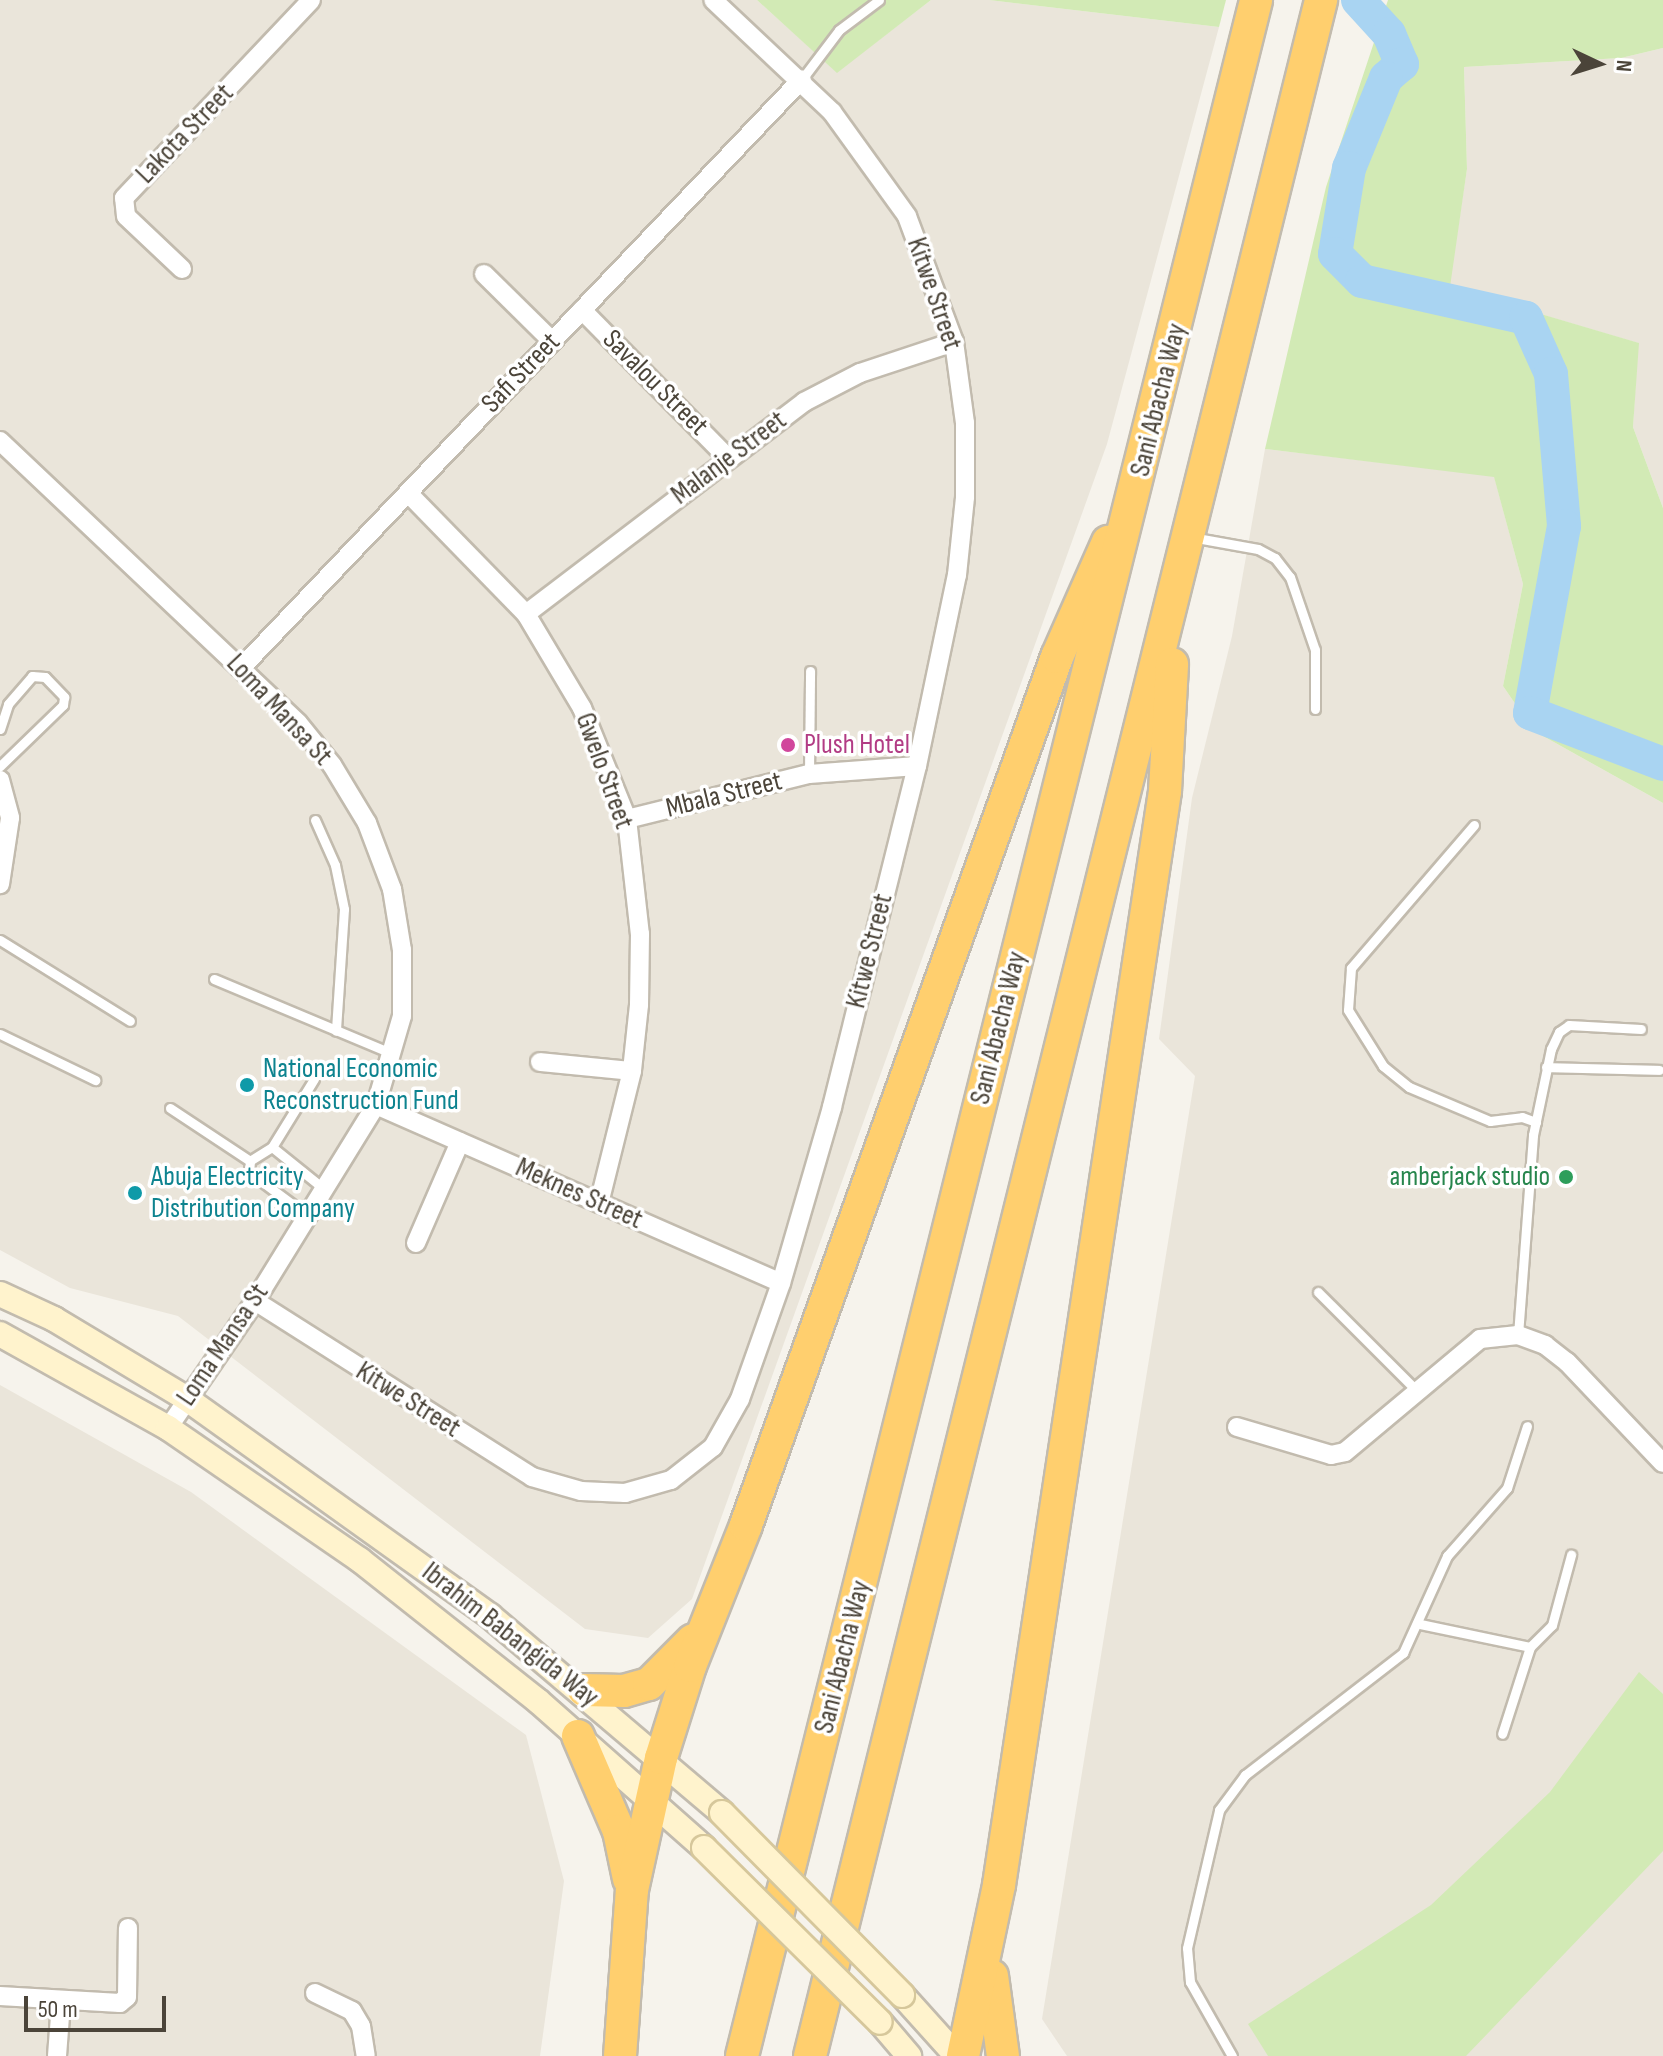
<!DOCTYPE html>
<style>
body{margin:0}
#map{position:relative;width:1663px;height:2056px;overflow:hidden;background:#f6f3ec;font-family:"Sofia Sans Condensed",sans-serif}
div>[style]{position:absolute}
.residential>*{inset:0;background:#eae5da}
.green>*{inset:0;background:#d2eab5}
.river>*{height:34px;margin:-17px;padding:0 17px;transform-origin:17px;border-radius:17px;background:#a9d4f2}
.roads{filter:drop-shadow(2px 0 #c2bbae) drop-shadow(-2px 0 #c2bbae) drop-shadow(0 2px #c2bbae) drop-shadow(0 -2px #c2bbae)}
.lane>*{height:9px;margin:-4.5px;padding:0 4.5px;transform-origin:4.5px;border-radius:4.5px;background:#fff}
.street>*{height:18px;margin:-9px;padding:0 9px;transform-origin:9px;border-radius:9px;background:#fff}
.secondary>*{height:24px;margin:-12px;padding:0 12px;transform-origin:12px;border-radius:12px;background:#fff3cd}
.highway>*{height:32px;margin:-16px;padding:0 16px;transform-origin:16px;border-radius:16px;background:#ffcf6e}
.bridges{filter:drop-shadow(2px 0 #d6c79b) drop-shadow(-2px 0 #d6c79b) drop-shadow(0 2px #d6c79b) drop-shadow(0 -2px #d6c79b)}
.secondary-bridge>*{height:24px;margin:-12px;padding:0 12px;transform-origin:12px;border-radius:12px;background:#fff3cd}
.dots>*{width:22px;height:22px;translate:-50% -50%;box-sizing:border-box;border:4px solid #fff;border-radius:50%}
span{translate:-50% -50%;white-space:nowrap;text-align:center;line-height:1.15;-webkit-text-stroke:7px #fff;paint-order:stroke}
.street-label{font-size:28px;color:#4b4439}
.hotel-label{font-size:28px;color:#b23c85}
.left{translate:0 -50%;text-align:left}
.culture-label{font-size:28px;color:#0d838f}
.leisure-label{font-size:28px;color:#27864d}
.right{translate:-100% -50%;text-align:right}
.north{position:absolute;left:1559px;top:24px;width:80px;height:80px;-webkit-text-stroke:6px #fff;paint-order:stroke;rotate:94deg;font-size:22px;font-weight:700;line-height:32px;text-align:center;color:#4b4439}
.north::after{content:'';display:block;margin:auto;width:28px;height:36px;background:#4b4439;clip-path:polygon(50% 0,100% 100%,50% 72%,0 100%)}
.scale{position:absolute;left:24px;top:1996px;width:142px;height:36px;box-sizing:border-box;border:4px solid #4b4439;border-top:0;padding-left:10px;font-size:24px;line-height:28px;white-space:nowrap;color:#4b4439;-webkit-text-stroke:6px #fff;paint-order:stroke}
</style>
<div id="map">
<div class="residential">
<i style="clip-path:polygon(0 0,757px 0,837px 72px,931px 0,989px 0,1219px 27px,1107px 444px,692px 1599px,648px 1638px,585px 1629px,178px 1316px,70px 1288px,0 1250px)"></i>
<i style="clip-path:polygon(1663px 48px,1663px 508px,1633px 427px,1638px 343px,1449px 287px,1467px 169px,1464px 67px,1621px 58px)"></i>
<i style="clip-path:polygon(1265px 449px,1494px 476px,1523px 584px,1503px 686px,1534px 731px,1663px 803px,1663px 2056px,1067px 2056px,1042px 2019px,1195px 1076px,1159px 1039px,1192px 798px,1232px 636px)"></i>
<i style="clip-path:polygon(0 1385px,191px 1492px,526px 1735px,564px 1881px,540px 2056px,0 2056px)"></i>
</div>
<div class="green">
<i style="clip-path:polygon(757px 0,931px 0,837px 73px)"></i>
<i style="clip-path:polygon(989px 0,1226px 0,1219px 27px)"></i>
<i style="clip-path:polygon(1388px 0,1663px 0,1663px 48px,1621px 58px,1464px 67px,1467px 169px,1450px 287px,1639px 343px,1633px 427px,1663px 508px,1663px 803px,1534px 731px,1503px 686px,1523px 584px,1494px 477px,1265px 449px,1326px 187px)"></i>
<i style="clip-path:polygon(1639px 1672px,1663px 1694px,1663px 1851px,1466px 2056px,1268px 2056px,1248px 2024px,1431px 1905px,1550px 1792px)"></i>
</div>
<div class="river">
<i style="left:1358px;top:0;width:46px;rotate:47.6deg"></i>
<i style="left:1389px;top:34px;width:33px;rotate:67deg"></i>
<i style="left:1402px;top:64px;width:21px;rotate:139deg"></i>
<i style="left:1386px;top:78px;width:97px;rotate:112.3deg"></i>
<i style="left:1349px;top:168px;width:87px;rotate:99.2deg"></i>
<i style="left:1335px;top:254px;width:38px;rotate:45deg"></i>
<i style="left:1362px;top:281px;width:168px;rotate:12.7deg"></i>
<i style="left:1526px;top:318px;width:61px;rotate:65.9deg"></i>
<i style="left:1551px;top:374px;width:153px;rotate:85.1deg"></i>
<i style="left:1564px;top:526px;width:190px;rotate:100.3deg"></i>
<i style="left:1530px;top:713px;width:142px;rotate:21deg"></i>
</div>
<div class="roads">
<div class="lane">
<i style="left:802px;top:79px;width:61px;rotate:-52.9deg"></i>
<i style="left:839px;top:30px;width:50px;rotate:-36.9deg"></i>
<i style="left:1191px;top:537px;width:68px;rotate:10.2deg"></i>
<i style="left:1258px;top:549px;width:19px;rotate:28deg"></i>
<i style="left:1275px;top:558px;width:24px;rotate:52deg"></i>
<i style="left:1290px;top:577px;width:77px;rotate:71.1deg"></i>
<i style="left:1315px;top:650px;width:59px;rotate:90deg"></i>
<i style="left:0;top:729px;width:26px;rotate:-72deg"></i>
<i style="left:8px;top:704px;width:37px;rotate:-49deg"></i>
<i style="left:32px;top:676px;width:13px;rotate:4deg"></i>
<i style="left:45px;top:677px;width:28px;rotate:46deg"></i>
<i style="left:64px;top:697px;width:8px;rotate:97deg"></i>
<i style="left:63px;top:705px;width:88px;rotate:135.9deg"></i>
<i style="left:809px;top:774px;width:103px;rotate:-89.4deg"></i>
<i style="left:315px;top:820px;width:49px;rotate:66deg"></i>
<i style="left:335px;top:865px;width:45px;rotate:78.4deg"></i>
<i style="left:344px;top:909px;width:122px;rotate:93.8deg"></i>
<i style="left:1474px;top:825px;width:189px;rotate:130.7deg"></i>
<i style="left:1351px;top:968px;width:42px;rotate:94.1deg"></i>
<i style="left:1348px;top:1010px;width:66px;rotate:58deg"></i>
<i style="left:1383px;top:1066px;width:33px;rotate:39deg"></i>
<i style="left:1409px;top:1087px;width:88px;rotate:22.8deg"></i>
<i style="left:1490px;top:1121px;width:32px;rotate:-7deg"></i>
<i style="left:1522px;top:1117px;width:15px;rotate:20deg"></i>
<i style="left:0;top:940px;width:153px;rotate:31.9deg"></i>
<i style="left:214px;top:979px;width:192px;rotate:22.7deg"></i>
<i style="left:0;top:1034px;width:106px;rotate:25.8deg"></i>
<i style="left:1546px;top:1067px;width:113px;rotate:1.5deg"></i>
<i style="left:314px;top:1079px;width:80px;rotate:121.7deg"></i>
<i style="left:272px;top:1147px;width:67px;rotate:38.9deg"></i>
<i style="left:170px;top:1108px;width:96px;rotate:33.5deg"></i>
<i style="left:272px;top:1147px;width:26px;rotate:148deg"></i>
<i style="left:250px;top:1161px;width:11px;rotate:95deg"></i>
<i style="left:249px;top:1172px;width:74px;rotate:36.7deg"></i>
<i style="left:1318px;top:1292px;width:137px;rotate:45deg"></i>
<i style="left:1518px;top:1335px;width:201px;rotate:-85.7deg"></i>
<i style="left:1533px;top:1135px;width:88px;rotate:-78.2deg"></i>
<i style="left:1551px;top:1049px;width:19px;rotate:-65deg"></i>
<i style="left:1559px;top:1032px;width:12px;rotate:-35deg"></i>
<i style="left:1569px;top:1025px;width:72px;rotate:3.2deg"></i>
<i style="left:1420px;top:1624px;width:112px;rotate:11.8deg"></i>
<i style="left:1530px;top:1647px;width:91px;rotate:107.8deg"></i>
<i style="left:1530px;top:1647px;width:31px;rotate:-45deg"></i>
<i style="left:1552px;top:1625px;width:73px;rotate:-74.8deg"></i>
<i style="left:1232px;top:2056px;width:85px;rotate:-119.6deg"></i>
<i style="left:1190px;top:1982px;width:34px;rotate:-95deg"></i>
<i style="left:1187px;top:1948px;width:142px;rotate:-76.9deg"></i>
<i style="left:1219px;top:1810px;width:44px;rotate:-53.4deg"></i>
<i style="left:1245px;top:1775px;width:200px;rotate:-37.7deg"></i>
<i style="left:1403px;top:1653px;width:107px;rotate:-65.6deg"></i>
<i style="left:1447px;top:1556px;width:91px;rotate:-48.6deg"></i>
<i style="left:1507px;top:1488px;width:65px;rotate:-72.1deg"></i>
</div>
<div class="street">
<i style="left:182px;top:269px;width:77px;rotate:-136.6deg"></i>
<i style="left:126px;top:216px;width:18px;rotate:-96deg"></i>
<i style="left:124px;top:198px;width:272px;rotate:-46.6deg"></i>
<i style="left:484px;top:274px;width:95px;rotate:44.6deg"></i>
<i style="left:582px;top:310px;width:206px;rotate:45.4deg"></i>
<i style="left:0;top:441px;width:410px;rotate:43.4deg"></i>
<i style="left:298px;top:723px;width:54px;rotate:51deg"></i>
<i style="left:332px;top:765px;width:68px;rotate:58.9deg"></i>
<i style="left:367px;top:823px;width:71px;rotate:69.3deg"></i>
<i style="left:392px;top:889px;width:62px;rotate:80.7deg"></i>
<i style="left:402px;top:950px;width:66px;rotate:90deg"></i>
<i style="left:402px;top:1016px;width:93px;rotate:106.3deg"></i>
<i style="left:376px;top:1105px;width:230px;rotate:121.7deg"></i>
<i style="left:255px;top:1301px;width:154px;rotate:124.4deg"></i>
<i style="left:408px;top:493px;width:169px;rotate:45.7deg"></i>
<i style="left:526px;top:614px;width:109px;rotate:59.2deg"></i>
<i style="left:582px;top:708px;width:120px;rotate:67.9deg"></i>
<i style="left:627px;top:819px;width:116px;rotate:83.6deg"></i>
<i style="left:640px;top:934px;width:71px;rotate:90.8deg"></i>
<i style="left:639px;top:1005px;width:66px;rotate:96.1deg"></i>
<i style="left:632px;top:1071px;width:136px;rotate:104deg"></i>
<i style="left:526px;top:614px;width:350px;rotate:-37.3deg"></i>
<i style="left:804px;top:402px;width:63px;rotate:-27.4deg"></i>
<i style="left:860px;top:373px;width:99px;rotate:-18.3deg"></i>
<i style="left:241px;top:668px;width:813px;rotate:-46.39deg"></i>
<i style="left:0;top:780px;width:39px;rotate:75deg"></i>
<i style="left:10px;top:818px;width:67px;rotate:98.6deg"></i>
<i style="left:627px;top:819px;width:187px;rotate:-13.9deg"></i>
<i style="left:809px;top:774px;width:108px;rotate:-4.2deg"></i>
<i style="left:540px;top:1062px;width:92px;rotate:5.6deg"></i>
<i style="left:376px;top:1105px;width:442px;rotate:23.7deg"></i>
<i style="left:416px;top:1243px;width:110px;rotate:-66.5deg"></i>
<i style="left:255px;top:1301px;width:328px;rotate:32.4deg"></i>
<i style="left:532px;top:1477px;width:51px;rotate:15.9deg"></i>
<i style="left:581px;top:1491px;width:44px;rotate:2.6deg"></i>
<i style="left:625px;top:1493px;width:48px;rotate:-15.8deg"></i>
<i style="left:671px;top:1480px;width:53px;rotate:-38.2deg"></i>
<i style="left:713px;top:1447px;width:55px;rotate:-60.6deg"></i>
<i style="left:740px;top:1399px;width:123px;rotate:-70.5deg"></i>
<i style="left:781px;top:1283px;width:183px;rotate:-73.8deg"></i>
<i style="left:832px;top:1107px;width:351px;rotate:-76deg"></i>
<i style="left:917px;top:766px;width:195px;rotate:-78.2deg"></i>
<i style="left:957px;top:575px;width:78px;rotate:-84.1deg"></i>
<i style="left:965px;top:497px;width:74px;rotate:-90deg"></i>
<i style="left:965px;top:423px;width:82px;rotate:-97.7deg"></i>
<i style="left:954px;top:342px;width:134px;rotate:-110.5deg"></i>
<i style="left:907px;top:216px;width:128px;rotate:-125.8deg"></i>
<i style="left:832px;top:112px;width:163px;rotate:-136.7deg"></i>
<i style="left:1237px;top:1427px;width:98px;rotate:16.6deg"></i>
<i style="left:1331px;top:1455px;width:14px;rotate:-12deg"></i>
<i style="left:1345px;top:1452px;width:176px;rotate:-39.9deg"></i>
<i style="left:1480px;top:1339px;width:38px;rotate:-6deg"></i>
<i style="left:1518px;top:1335px;width:29px;rotate:20deg"></i>
<i style="left:1545px;top:1345px;width:28px;rotate:38deg"></i>
<i style="left:1567px;top:1362px;width:139px;rotate:46.5deg"></i>
<i style="left:315px;top:1993px;width:41px;rotate:25.9deg"></i>
<i style="left:352px;top:2011px;width:17px;rotate:59deg"></i>
<i style="left:361px;top:2026px;width:30px;rotate:81deg"></i>
<i style="left:0;top:1996px;width:120px;rotate:3.3deg"></i>
<i style="left:120px;top:2003px;width:9px;rotate:-41deg"></i>
<i style="left:127px;top:1997px;width:69px;rotate:-89.2deg"></i>
<i style="left:57px;top:2056px;width:53px;rotate:-85.7deg"></i>
</div>
<div class="secondary">
<i style="left:0;top:1294px;width:60px;rotate:24.8deg"></i>
<i style="left:54px;top:1319px;width:155px;rotate:31deg"></i>
<i style="left:187px;top:1399px;width:373px;rotate:35.6deg"></i>
<i style="left:490px;top:1616px;width:304px;rotate:40.3deg"></i>
<i style="left:0;top:1334px;width:193px;rotate:29.2deg"></i>
<i style="left:168px;top:1428px;width:233px;rotate:34.5deg"></i>
<i style="left:360px;top:1560px;width:227px;rotate:38.4deg"></i>
<i style="left:538px;top:1701px;width:222px;rotate:41.5deg"></i>
<i style="left:902px;top:1995px;width:82px;rotate:48deg"></i>
<i style="left:880px;top:2022px;width:45px;rotate:49.5deg"></i>
</div>
<div class="highway">
<i style="left:584px;top:1690px;width:40px;rotate:1.4deg"></i>
<i style="left:624px;top:1691px;width:26px;rotate:-16deg"></i>
<i style="left:649px;top:1684px;width:62px;rotate:-45deg"></i>
<i style="left:578px;top:1736px;width:103px;rotate:66.7deg"></i>
<i style="left:619px;top:1831px;width:49px;rotate:78.2deg"></i>
<i style="left:992px;top:1976px;width:81px;rotate:82.2deg"></i>
<i style="left:620px;top:2056px;width:166px;rotate:-85.9deg"></i>
<i style="left:632px;top:1890px;width:135px;rotate:-77.6deg"></i>
<i style="left:661px;top:1758px;width:96px;rotate:-72.5deg"></i>
<i style="left:690px;top:1666px;width:152px;rotate:-68.3deg"></i>
<i style="left:746px;top:1525px;width:922px;rotate:-70.29deg"></i>
<i style="left:1057px;top:657px;width:126px;rotate:-66.1deg"></i>
<i style="left:742px;top:2056px;width:2119px;rotate:-75.96deg"></i>
<i style="left:810px;top:2056px;width:2119px;rotate:-76.04deg"></i>
<i style="left:963px;top:2056px;width:175px;rotate:-78.1deg"></i>
<i style="left:999px;top:1885px;width:1107px;rotate:-81.37deg"></i>
<i style="left:1165px;top:791px;width:127px;rotate:-86.8deg"></i>
</div>
</div>
<div class="bridges">
<div class="secondary-bridge">
<i style="left:722px;top:1813px;width:256px;rotate:45.3deg"></i>
<i style="left:704px;top:1848px;width:247px;rotate:44.7deg"></i>
</div>
</div>
<div class="dots">
<i style="left:788px;top:745px;background:#d1479c"></i>
<i style="left:247px;top:1085px;background:#0f9aa8"></i>
<i style="left:1566px;top:1177px;background:#2e9e5b"></i>
<i style="left:135px;top:1193px;background:#0f9aa8"></i>
</div>
<div class="street-label">
<span style="left:185px;top:134px;rotate:-46deg">Lakota Street</span>
<span style="left:934px;top:294px;rotate:71deg">Kitwe Street</span>
<span style="left:521px;top:373px;rotate:-46deg">Safi Street</span>
<span style="left:655px;top:383px;rotate:45deg">Savalou Street</span>
<span style="left:1159px;top:400px;rotate:-76deg">Sani Abacha Way</span>
<span style="left:729px;top:458px;rotate:-37deg">Malanje Street</span>
<span style="left:279px;top:710px;rotate:47deg">Loma Mansa St</span>
<span style="left:604px;top:771px;rotate:70deg">Gwelo Street</span>
<span style="left:724px;top:795px;rotate:-14deg">Mbala Street</span>
<span style="left:870px;top:951px;rotate:-76deg">Kitwe Street</span>
<span style="left:999px;top:1028px;rotate:-76deg">Sani Abacha Way</span>
<span style="left:579px;top:1194px;rotate:24deg">Meknes Street</span>
<span style="left:223px;top:1345px;rotate:-56deg">Loma Mansa St</span>
<span style="left:408px;top:1400px;rotate:32deg">Kitwe Street</span>
<span style="left:510px;top:1635px;rotate:38deg">Ibrahim Babangida Way</span>
<span style="left:843px;top:1657px;rotate:-76deg">Sani Abacha Way</span>
</div>
<div class="hotel-label">
<span class="left" style="left:804px;top:745px">Plush Hotel</span>
</div>
<div class="culture-label">
<span class="left" style="left:263px;top:1085px">National Economic<br>Reconstruction Fund</span>
<span class="left" style="left:151px;top:1193px">Abuja Electricity<br>Distribution Company</span>
</div>
<div class="leisure-label">
<span class="right" style="left:1550px;top:1177px">amberjack studio</span>
</div>
<div class="north">N</div>
<div class="scale">50 m</div>
</div>
